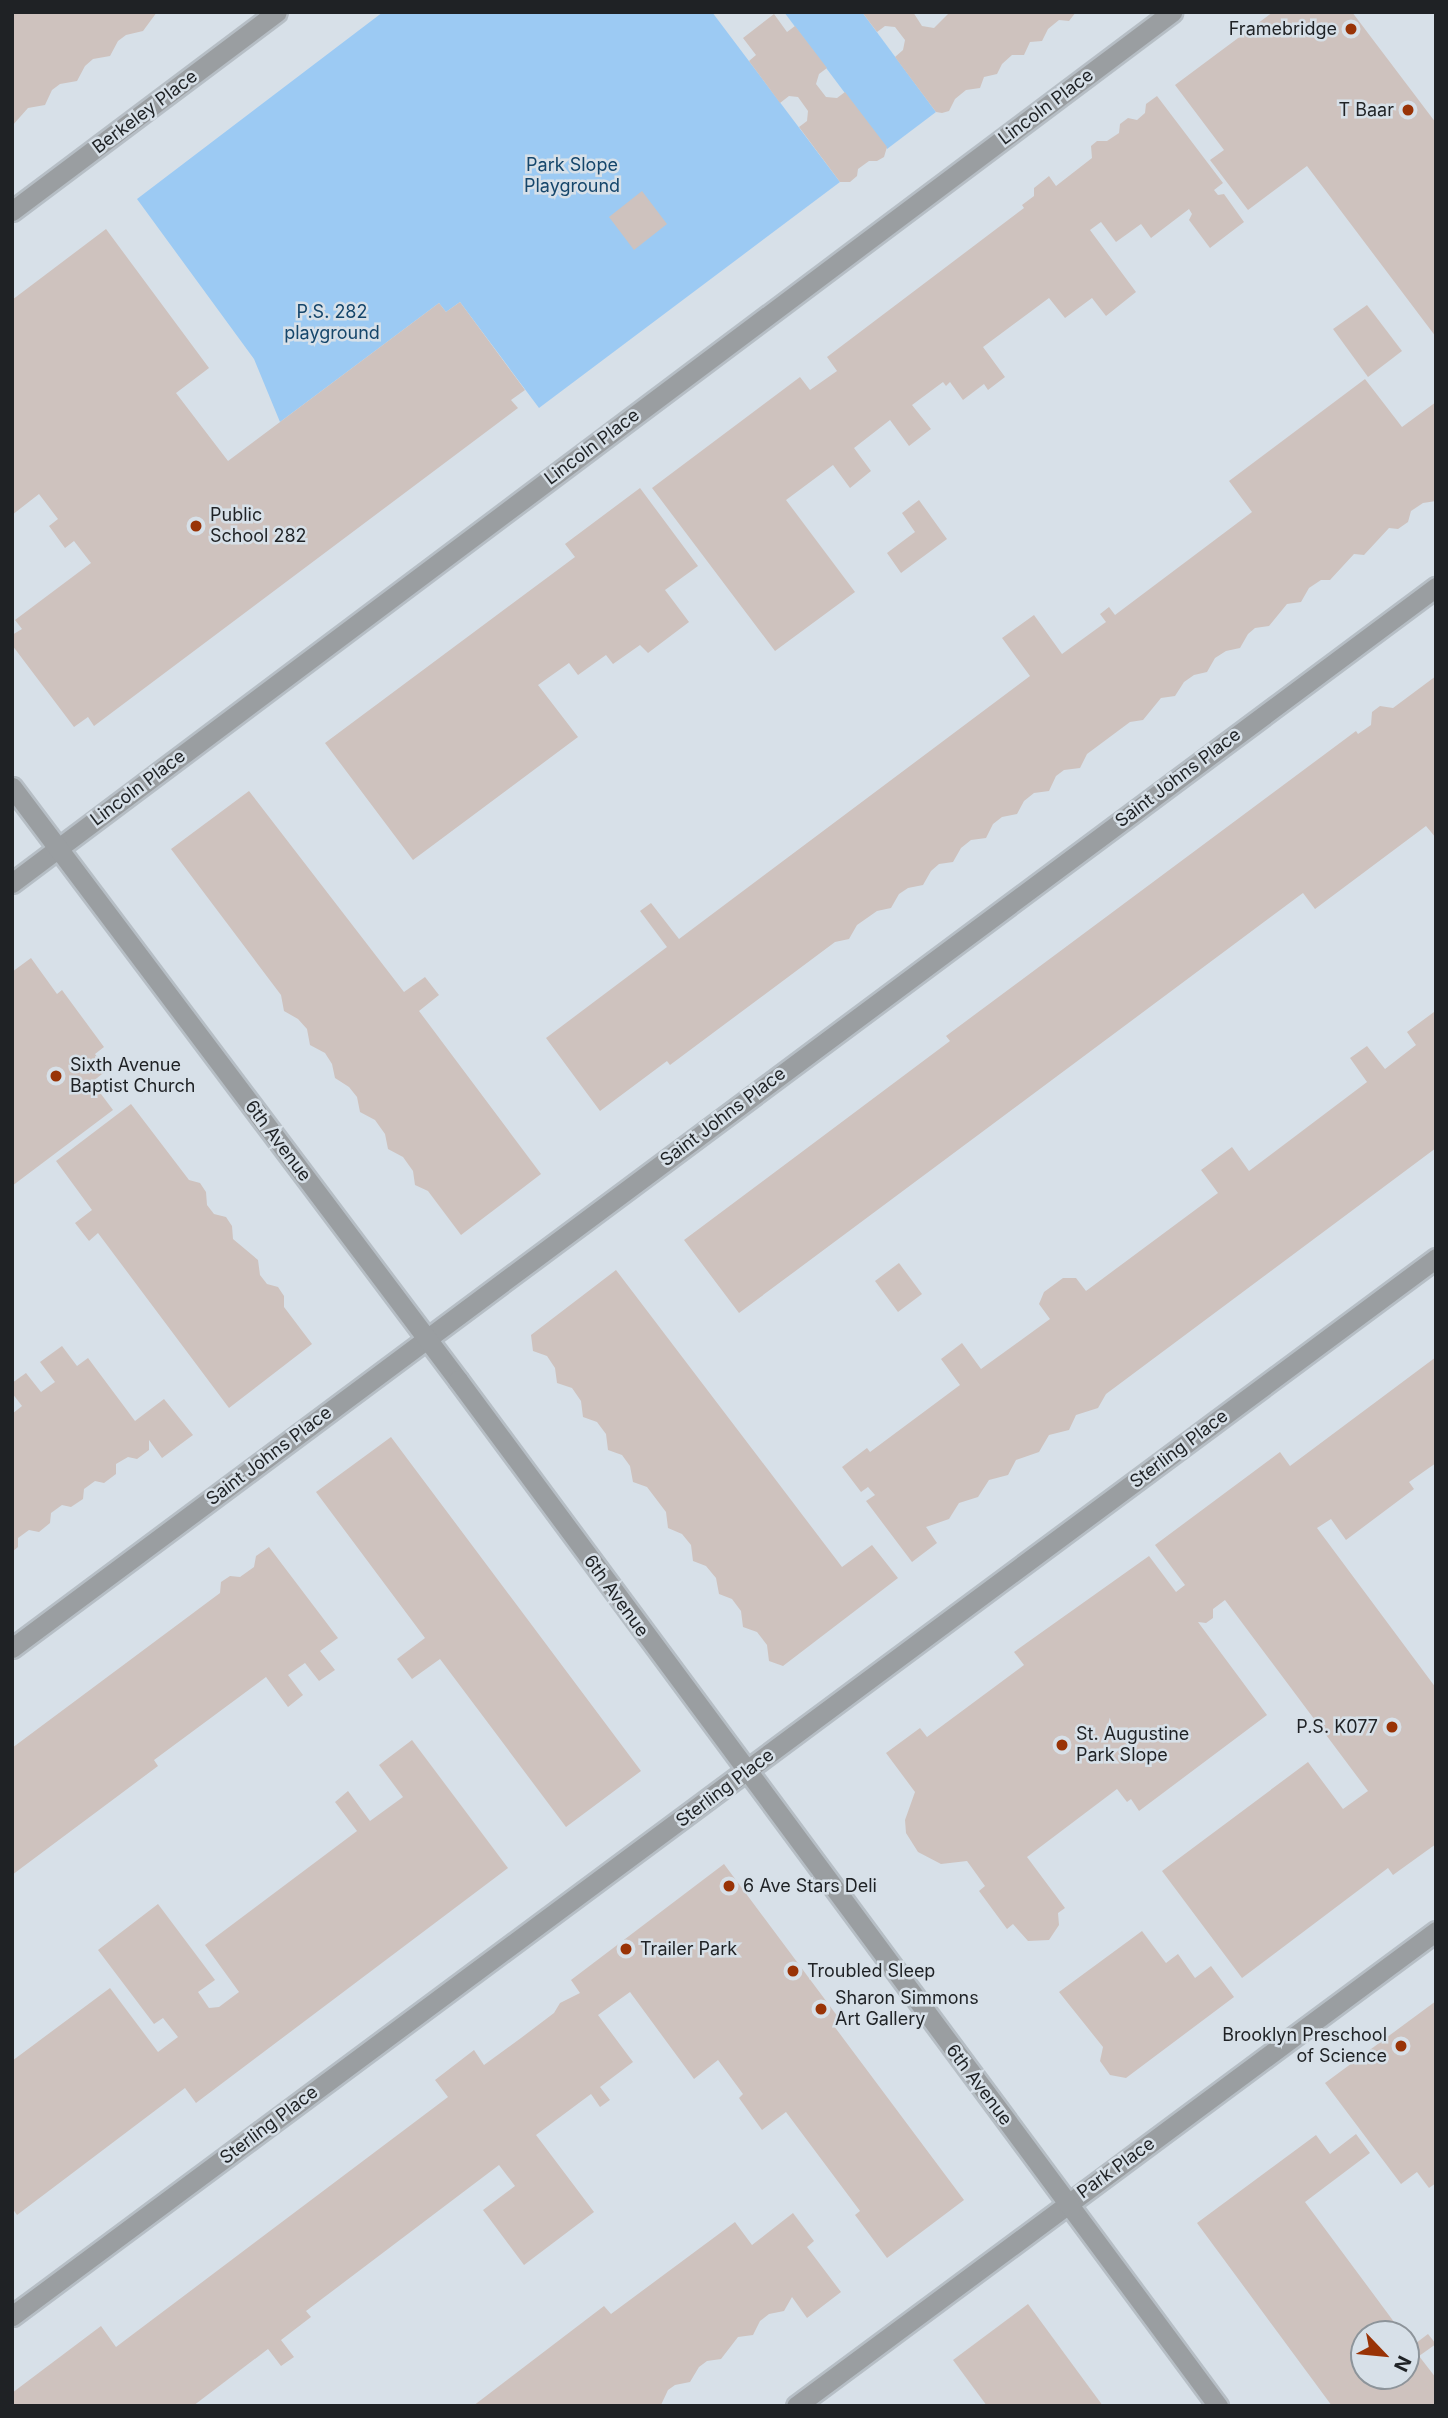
<!DOCTYPE html>
<style>
body{margin:0}
#map{position:relative;width:1448px;height:2418px;overflow:hidden;background:#d7e0e8;font-family:Inter,sans-serif}
div>[style]{position:absolute}
.green>*{inset:0;background:#9ccaf3}
.building>*{inset:0;background:#cec2be}
.roads{filter:drop-shadow(2px 0 #b6bec5) drop-shadow(-2px 0 #b6bec5) drop-shadow(0 2px #b6bec5) drop-shadow(0 -2px #b6bec5)}
.minor>*{height:19px;margin:-9.5px;padding:0 9.5px;transform-origin:9.5px;border-radius:9.5px;background:#9a9ea1}
.tertiary>*{height:19px;margin:-9.5px;padding:0 9.5px;transform-origin:9.5px;border-radius:9.5px;background:#9a9ea1}
.dots>*{width:19px;height:19px;translate:-50% -50%;box-sizing:border-box;border:4px solid #d7e0e8;border-radius:50%}
span{translate:-50% -50%;white-space:nowrap;text-align:center;line-height:1.15;-webkit-text-stroke:5px #d7e0e8;paint-order:stroke}
.poi-label{font-size:18px;color:#1f2225}
.right{translate:-100% -50%;text-align:right}
.left{translate:0 -50%;text-align:left}
.street-label{font-size:18px;color:#1f2225}
.park-label{font-size:18px;color:#15466b}
.frame{position:absolute;inset:0;border:14px solid #1f2225;pointer-events:none}
.north{position:absolute;left:1350px;top:2320px;width:70px;height:70px;box-sizing:border-box;background:#d7e0e8;border:2px solid #8d949a;border-radius:50%;rotate:116deg;font-size:19px;font-weight:700;line-height:28px;text-align:center;color:#1f2225}
.north::after{content:'';display:block;margin:auto;width:24px;height:32px;background:#993306;clip-path:polygon(50% 0,100% 100%,50% 72%,0 100%)}
</style>
<div id="map">
<div class="green">
<i style="clip-path:polygon(383px 12px,712px 12px,840px 182px,539px 408px,460px 302px,446px 312px,439px 303px,280px 422px,254px 359px,137px 199px)"></i>
<i style="clip-path:polygon(784px 12px,862px 12px,936px 112px,887px 149px)"></i>
</div>
<div class="building">
<i style="clip-path:polygon(12px 12px,157px 12px,143px 31px,126px 35px,118px 41px,110px 56px,93px 59px,85px 66px,77px 81px,60px 84px,52px 90px,45px 105px,28px 108px,12px 126px)"></i>
<i style="clip-path:polygon(862px 12px,913px 12px,922px 26px,934px 28px,950px 12px,1076px 12px,1069px 21px,1059px 20px,1048px 29px,1042px 41px,1030px 42px,1024px 55px,1012px 55px,1002px 64px,997px 74px,984px 77px,980px 88px,966px 90px,955px 99px,949px 111px,942px 113px,936px 112px,895px 57px,903px 50px,905px 40px,895px 27px,885px 26px,877px 32px)"></i>
<i style="clip-path:polygon(1273px 12px,1352px 12px,1436px 123px,1436px 337px,1307px 166px,1248px 210px,1210px 160px,1224px 150px,1175px 85px)"></i>
<i style="clip-path:polygon(774px 14px,787px 32px,795px 26px,827px 68px,819px 74px,816px 84px,826px 97px,837px 98px,845px 92px,887px 147px,884px 157px,877px 161px,869px 161px,858px 169px,857px 176px,850px 182px,840px 182px,799px 127px,807px 121px,808px 111px,798px 97px,789px 96px,780px 103px,749px 61px,756px 55px,743px 38px)"></i>
<i style="clip-path:polygon(1157px 96px,1223px 183px,1214px 190px,1218px 195px,1224px 194px,1244px 222px,1210px 248px,1189px 220px,1192px 214px,1189px 209px,1151px 238px,1141px 224px,1116px 242px,1101px 222px,1090px 230px,1136px 292px,1106px 316px,1092px 298px,1065px 318px,1049px 298px,983px 347px,1005px 377px,988px 390px,984px 384px,963px 400px,950px 382px,946px 386px,943px 382px,912px 405px,931px 429px,909px 446px,890px 420px,854px 448px,871px 471px,850px 488px,833px 465px,786px 500px,855px 592px,775px 651px,652px 488px,800px 377px,810px 390px,837px 371px,827px 357px,1024px 208px,1022px 205px,1034px 196px,1034px 188px,1049px 176px,1056px 186px,1092px 158px,1091px 146px,1097px 141px,1107px 141px,1119px 133px,1120px 124px,1128px 118px,1137px 120px,1145px 113px,1146px 104px)"></i>
<i style="clip-path:polygon(642px 191px,667px 224px,634px 250px,609px 217px)"></i>
<i style="clip-path:polygon(106px 229px,209px 368px,176px 393px,228px 461px,439px 303px,446px 312px,460px 302px,525px 390px,511px 400px,518px 408px,94px 726px,88px 717px,74px 727px,12px 645px,12px 635px,22px 629px,15px 620px,91px 563px,74px 541px,65px 548px,49px 526px,58px 519px,39px 494px,12px 515px,12px 300px)"></i>
<i style="clip-path:polygon(1367px 305px,1402px 351px,1368px 377px,1333px 329px)"></i>
<i style="clip-path:polygon(1365px 379px,1402px 427px,1436px 402px,1436px 501px,1423px 503px,1411px 511px,1408px 522px,1398px 529px,1389px 528px,1364px 555px,1354px 554px,1330px 580px,1321px 580px,1309px 588px,1301px 602px,1287px 604px,1269px 626px,1255px 628px,1248px 634px,1240px 648px,1226px 651px,1215px 658px,1207px 672px,1194px 675px,1184px 682px,1175px 696px,1161px 698px,1143px 720px,1130px 722px,1087px 754px,1080px 768px,1064px 770px,1056px 776px,1049px 791px,1034px 793px,1024px 801px,1017px 814px,1002px 817px,993px 824px,986px 838px,971px 840px,961px 848px,953px 862px,939px 864px,931px 871px,923px 885px,908px 888px,899px 894px,891px 908px,877px 911px,857px 925px,849px 939px,835px 942px,670px 1065px,667px 1061px,600px 1111px,546px 1038px,667px 947px,640px 911px,651px 903px,679px 939px,1030px 676px,1002px 638px,1034px 615px,1062px 654px,1106px 622px,1100px 614px,1109px 607px,1115px 615px,1252px 512px,1229px 481px)"></i>
<i style="clip-path:polygon(640px 488px,698px 566px,665px 590px,689px 622px,648px 653px,640px 645px,613px 664px,606px 655px,578px 675px,569px 663px,538px 685px,578px 737px,413px 860px,325px 743px,575px 557px,565px 544px)"></i>
<i style="clip-path:polygon(919px 500px,947px 539px,901px 573px,887px 553px,915px 532px,902px 513px)"></i>
<i style="clip-path:polygon(1436px 676px,1436px 838px,1426px 826px,1315px 909px,1303px 893px,739px 1313px,684px 1240px,950px 1041px,946px 1036px,1356px 731px,1358px 734px,1371px 725px,1372px 712px,1380px 706px,1393px 708px)"></i>
<i style="clip-path:polygon(249px 791px,404px 992px,425px 977px,439px 995px,419px 1011px,541px 1174px,461px 1235px,428px 1191px,415px 1185px,413px 1171px,403px 1157px,388px 1149px,385px 1134px,375px 1120px,360px 1112px,357px 1097px,349px 1087px,335px 1078px,332px 1064px,325px 1053px,310px 1045px,307px 1029px,298px 1019px,284px 1011px,281px 995px,171px 849px)"></i>
<i style="clip-path:polygon(31px 958px,57px 994px,62px 990px,104px 1047px,95px 1054px,107px 1070px,92px 1082px,113px 1110px,12px 1186px,12px 972px)"></i>
<i style="clip-path:polygon(1434px 1012px,1436px 1148px,1106px 1394px,1098px 1408px,1076px 1415px,1069px 1430px,1049px 1435px,1039px 1452px,1016px 1460px,1008px 1475px,989px 1480px,978px 1497px,959px 1503px,949px 1519px,926px 1527px,937px 1543px,912px 1562px,866px 1501px,875px 1495px,868px 1487px,861px 1492px,842px 1467px,867px 1448px,870px 1452px,960px 1385px,941px 1359px,962px 1343px,981px 1369px,1050px 1319px,1039px 1304px,1044px 1292px,1063px 1278px,1076px 1278px,1086px 1291px,1218px 1193px,1201px 1170px,1232px 1147px,1249px 1171px,1367px 1082px,1350px 1058px,1367px 1046px,1385px 1069px,1416px 1045px,1407px 1032px)"></i>
<i style="clip-path:polygon(131px 1104px,189px 1180px,200px 1183px,206px 1192px,207px 1205px,214px 1214px,226px 1217px,232px 1226px,233px 1239px,258px 1260px,260px 1275px,267px 1284px,278px 1287px,284px 1296px,284px 1307px,312px 1344px,229px 1408px,98px 1233px,89px 1241px,75px 1223px,92px 1210px,56px 1161px)"></i>
<i style="clip-path:polygon(899px 1263px,922px 1294px,898px 1312px,875px 1281px)"></i>
<i style="clip-path:polygon(616px 1270px,842px 1567px,872px 1545px,898px 1578px,783px 1666px,769px 1661px,767px 1645px,757px 1632px,743px 1627px,741px 1611px,732px 1599px,719px 1594px,716px 1578px,706px 1566px,693px 1561px,691px 1545px,682px 1534px,668px 1528px,666px 1512px,647px 1487px,633px 1482px,630px 1466px,622px 1455px,608px 1450px,606px 1434px,597px 1422px,583px 1417px,581px 1401px,572px 1388px,557px 1383px,555px 1368px,547px 1356px,533px 1351px,531px 1335px)"></i>
<i style="clip-path:polygon(62px 1346px,77px 1366px,88px 1358px,135px 1421px,164px 1399px,193px 1435px,162px 1458px,149px 1440px,149px 1450px,137px 1459px,128px 1457px,116px 1464px,116px 1474px,104px 1483px,95px 1481px,84px 1489px,83px 1499px,71px 1507px,62px 1505px,51px 1513px,50px 1523px,39px 1532px,29px 1530px,18px 1538px,18px 1547px,12px 1552px,12px 1414px,22px 1406px,12px 1393px,12px 1383px,26px 1373px,41px 1392px,55px 1382px,40px 1362px)"></i>
<i style="clip-path:polygon(1436px 1357px,1436px 1463px,1409px 1482px,1414px 1489px,1346px 1540px,1331px 1519px,1317px 1528px,1436px 1688px,1436px 1844px,1393px 1875px,1388px 1868px,1242px 1978px,1162px 1871px,1308px 1762px,1343px 1809px,1368px 1791px,1225px 1600px,1213px 1609px,1213px 1618px,1206px 1623px,1198px 1622px,1267px 1715px,1139px 1811px,1131px 1799px,1127px 1802px,1117px 1789px,1027px 1857px,1065px 1908px,1058px 1913px,1059px 1925px,1049px 1940px,1028px 1941px,1013px 1924px,1007px 1929px,979px 1891px,985px 1886px,967px 1861px,941px 1864px,918px 1852px,906px 1833px,905px 1820px,915px 1792px,886px 1753px,920px 1728px,927px 1737px,1024px 1665px,1014px 1652px,1149px 1556px,1176px 1592px,1185px 1585px,1155px 1545px,1280px 1452px,1290px 1466px)"></i>
<i style="clip-path:polygon(391px 1437px,641px 1771px,566px 1827px,440px 1659px,412px 1679px,397px 1659px,425px 1638px,316px 1492px)"></i>
<i style="clip-path:polygon(269px 1547px,338px 1638px,320px 1651px,335px 1670px,319px 1681px,305px 1663px,288px 1675px,303px 1695px,288px 1707px,266px 1677px,154px 1760px,158px 1766px,12px 1875px,12px 1748px,220px 1593px,221px 1582px,230px 1576px,240px 1577px,254px 1567px,256px 1556px)"></i>
<i style="clip-path:polygon(412px 1740px,508px 1868px,196px 2103px,185px 2088px,17px 2215px,12px 2208px,12px 2061px,110px 1988px,158px 2052px,178px 2037px,163px 2018px,154px 2024px,98px 1950px,158px 1904px,215px 1980px,198px 1992px,209px 2008px,219px 2007px,239px 1992px,205px 1945px,357px 1831px,335px 1802px,348px 1791px,370px 1821px,403px 1797px,379px 1765px)"></i>
<i style="clip-path:polygon(724px 1864px,841px 2021px,834px 2026px,964px 2200px,887px 2258px,855px 2215px,860px 2211px,786px 2112px,762px 2130px,739px 2098px,743px 2094px,718px 2060px,694px 2079px,630px 1992px,598px 2015px,633px 2062px,600px 2087px,610px 2100px,600px 2107px,591px 2094px,536px 2135px,594px 2212px,524px 2265px,483px 2210px,515px 2186px,499px 2165px,306px 2311px,311px 2317px,281px 2340px,294px 2357px,281px 2366px,268px 2349px,193px 2406px,12px 2406px,12px 2393px,101px 2326px,116px 2347px,448px 2097px,435px 2080px,474px 2050px,484px 2065px,521px 2038px,554px 2013px,560px 2003px,580px 1993px,571px 1980px)"></i>
<i style="clip-path:polygon(1142px 1931px,1166px 1963px,1178px 1954px,1195px 1978px,1211px 1966px,1234px 1997px,1126px 2078px,1110px 2075px,1100px 2061px,1103px 2047px,1059px 1992px)"></i>
<i style="clip-path:polygon(1436px 2001px,1436px 2183px,1429px 2188px,1417px 2172px,1401px 2184px,1325px 2083px)"></i>
<i style="clip-path:polygon(1356px 2134px,1370px 2153px,1305px 2202px,1403px 2334px,1364px 2334px,1364px 2376px,1406px 2376px,1406px 2338px,1412px 2346px,1428px 2334px,1436px 2344px,1419px 2356px,1436px 2378px,1436px 2406px,1332px 2406px,1197px 2223px,1316px 2135px,1330px 2154px)"></i>
<i style="clip-path:polygon(793px 2213px,814px 2241px,807px 2247px,841px 2292px,807px 2318px,792px 2297px,784px 2311px,769px 2314px,760px 2321px,753px 2335px,738px 2337px,721px 2359px,707px 2361px,699px 2367px,690px 2382px,675px 2385px,668px 2390px,661px 2405px,473px 2406px,604px 2306px,611px 2314px,735px 2222px,752px 2245px)"></i>
<i style="clip-path:polygon(1028px 2304px,1103px 2406px,987px 2406px,953px 2360px)"></i>
</div>
<div class="roads">
<div class="minor">
<i style="left:12px;top:211px;width:331px;rotate:-36.9deg"></i>
<i style="left:12px;top:883px;width:1451px;rotate:-36.9deg"></i>
<i style="left:12px;top:1648px;width:1776px;rotate:-36.69deg"></i>
<i style="left:12px;top:2316px;width:1774px;rotate:-36.61deg"></i>
<i style="left:796px;top:2406px;width:797px;rotate:-36.58deg"></i>
</div>
<div class="tertiary">
<i style="left:12px;top:787px;width:742px;rotate:53.05deg"></i>
<i style="left:458px;top:1380px;width:1277px;rotate:53.47deg"></i>
</div>
</div>
<div class="dots">
<i style="left:1351px;top:29px;background:#993306"></i>
<i style="left:1408px;top:110px;background:#993306"></i>
<i style="left:196px;top:526px;background:#993306"></i>
<i style="left:56px;top:1076px;background:#993306"></i>
<i style="left:1392px;top:1727px;background:#993306"></i>
<i style="left:1062px;top:1745px;background:#993306"></i>
<i style="left:729px;top:1886px;background:#993306"></i>
<i style="left:626px;top:1949px;background:#993306"></i>
<i style="left:793px;top:1971px;background:#993306"></i>
<i style="left:821px;top:2009px;background:#993306"></i>
<i style="left:1401px;top:2046px;background:#993306"></i>
</div>
<div class="poi-label">
<span class="right" style="left:1337px;top:29px">Framebridge</span>
<span class="right" style="left:1394px;top:110px">T Baar</span>
<span class="left" style="left:210px;top:526px">Public<br>School 282</span>
<span class="left" style="left:70px;top:1076px">Sixth Avenue<br>Baptist Church</span>
<span class="right" style="left:1378px;top:1727px">P.S. K077</span>
<span class="left" style="left:1076px;top:1745px">St. Augustine<br>Park Slope</span>
<span class="left" style="left:743px;top:1886px">6 Ave Stars Deli</span>
<span class="left" style="left:640px;top:1949px">Trailer Park</span>
<span class="left" style="left:807px;top:1971px">Troubled Sleep</span>
<span class="left" style="left:835px;top:2009px">Sharon Simmons<br>Art Gallery</span>
<span class="right" style="left:1387px;top:2046px">Brooklyn Preschool<br>of Science</span>
</div>
<div class="street-label">
<span style="left:1046px;top:107px;rotate:-37deg">Lincoln Place</span>
<span style="left:145px;top:112px;rotate:-37deg">Berkeley Place</span>
<span style="left:592px;top:447px;rotate:-37deg">Lincoln Place</span>
<span style="left:1178px;top:778px;rotate:-37deg">Saint Johns Place</span>
<span style="left:138px;top:788px;rotate:-37deg">Lincoln Place</span>
<span style="left:723px;top:1117px;rotate:-37deg">Saint Johns Place</span>
<span style="left:278px;top:1141px;rotate:53deg">6th Avenue</span>
<span style="left:1179px;top:1449px;rotate:-37deg">Sterling Place</span>
<span style="left:269px;top:1456px;rotate:-37deg">Saint Johns Place</span>
<span style="left:616px;top:1596px;rotate:54deg">6th Avenue</span>
<span style="left:725px;top:1788px;rotate:-37deg">Sterling Place</span>
<span style="left:979px;top:2085px;rotate:53deg">6th Avenue</span>
<span style="left:269px;top:2125px;rotate:-37deg">Sterling Place</span>
<span style="left:1116px;top:2168px;rotate:-36deg">Park Place</span>
</div>
<div class="park-label">
<span style="left:572px;top:176px">Park Slope<br>Playground</span>
<span style="left:332px;top:323px">P.S. 282<br>playground</span>
</div>
<div class="frame"></div>
<div class="north">N</div>
</div>
